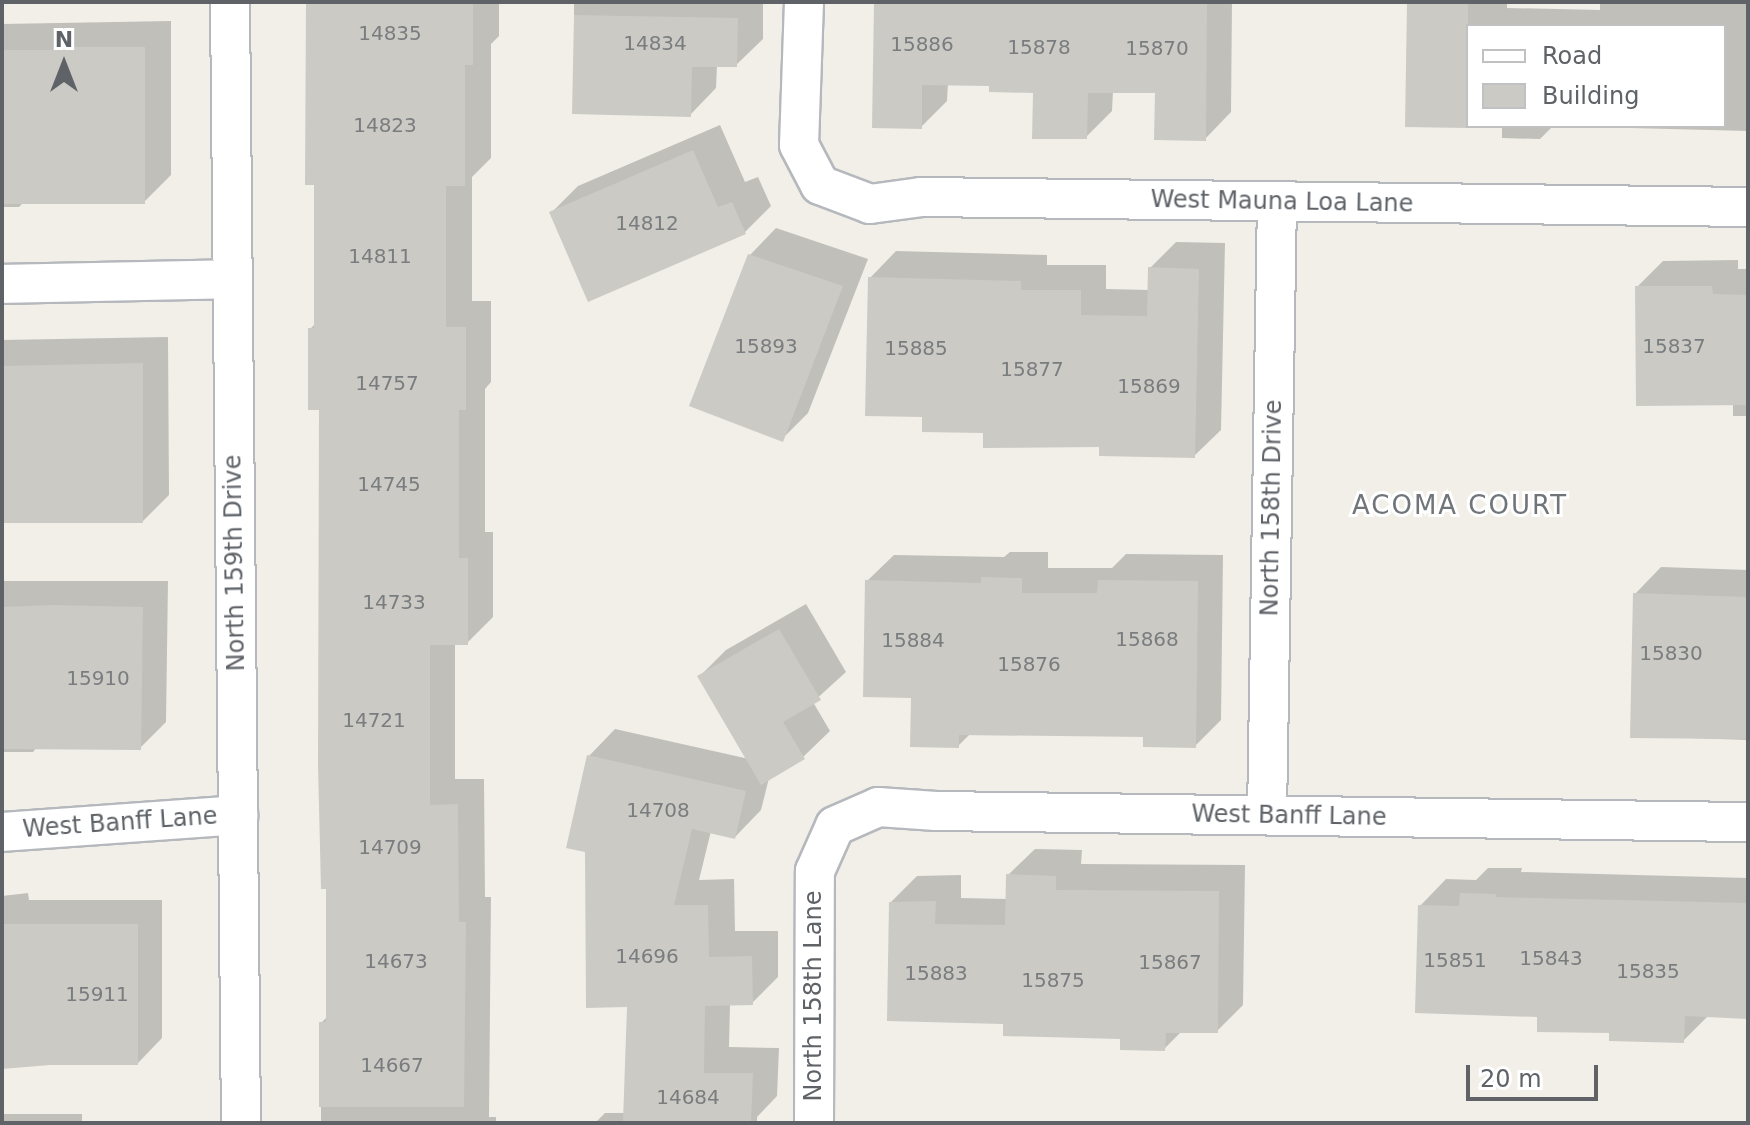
<!DOCTYPE html>
<style>
body{margin:0}
#map{position:relative;width:1750px;height:1125px;overflow:hidden;background:#f1efe8;font-family:"DejaVu Sans",sans-serif}
div>[style]{position:absolute}
.shadow>*{inset:0;background:#0003}
.building>*{inset:0;background:#cccac5}
.roads{filter:drop-shadow(2px 0 #b5b8bc) drop-shadow(-2px 0 #b5b8bc) drop-shadow(0 2px #b5b8bc) drop-shadow(0 -2px #b5b8bc)}
.street>*{height:38px;margin:-19px;padding:0 19px;transform-origin:19px;border-radius:19px;background:#fff}
span{translate:-50% -50%;white-space:nowrap;text-align:center;line-height:1.15;-webkit-text-stroke:6px #fff;paint-order:stroke}
.number-label{font-size:20px;color:#7a7d7f}
.number-label span{-webkit-text-stroke-width:0}
.street-label{font-size:24px;color:#5f6368}
.neighbourhood-label{font-size:26px;color:#70757a;letter-spacing:2px}
.frame{position:absolute;inset:0;border:4px solid #5f6368;pointer-events:none}
.legend{position:absolute;left:1466px;top:24px;width:260px;height:104px;box-sizing:border-box;background:#fff;border:2px solid #bfc1c3;margin:0;padding:10px 14px;list-style:none;font-size:24px;color:#5f6368}
.legend li{display:flex;align-items:center;gap:16px;height:40px}
.legend b{width:40px;border:2px solid #bfc1c3}
.north{position:absolute;left:24px;top:24px;width:80px;height:80px;-webkit-text-stroke:6px #fff;paint-order:stroke;rotate:0deg;font-size:22px;font-weight:700;line-height:32px;text-align:center;color:#5f6368}
.north::after{content:'';display:block;margin:auto;width:28px;height:36px;background:#5f6368;clip-path:polygon(50% 0,100% 100%,50% 72%,0 100%)}
.scale{position:absolute;left:1466px;top:1065px;width:132px;height:36px;box-sizing:border-box;border:4px solid #5f6368;border-top:0;padding-left:10px;font-size:24px;line-height:28px;white-space:nowrap;color:#5f6368;-webkit-text-stroke:6px #fff;paint-order:stroke}
</style>
<div id="map">
<div class="shadow">
<i style="clip-path:polygon(308px 2px,499px 2px,499px 36px,491px 44px,491px 158px,472px 177px,472px 301px,491px 301px,491px 382px,485px 389px,485px 532px,493px 532px,493px 617px,467px 643px,455px 643px,455px 779px,484px 779px,485px 897px,491px 897px,489px 1117px,496px 1117px,496px 1123px,321px 1123px,321px 1023px,328px 1016px,321px 408px,310px 329px,316px 323px,316px 183px)"></i>
<i style="clip-path:polygon(574px 2px,763px 2px,763px 39px,736px 65px,717px 65px,716px 88px,690px 115px,574px 112px)"></i>
<i style="clip-path:polygon(876px 2px,1232px 2px,1231px 112px,1205px 139px,1157px 91px,1113px 91px,1112px 111px,1086px 137px,1035px 91px,991px 84px,948px 83px,947px 101px,921px 127px)"></i>
<i style="clip-path:polygon(evenodd,1409px 2px,1507px 2px,1507px 8px,1600px 10px,1600px 2px,1748px 2px,1748px 131px,1553px 126px,1540px 139px,1502px 138px,1502px 127px,1407px 125px,1409px 2px,1468px 26px,1724px 26px,1724px 126px,1468px 126px,1468px 26px)"></i>
<i style="clip-path:polygon(171px 21px,171px 175px,144px 202px,24px 202px,19px 207px,2px 207px,2px 24px)"></i>
<i style="clip-path:polygon(720px 125px,745px 182px,758px 177px,771px 206px,745px 232px,552px 212px,578px 186px)"></i>
<i style="clip-path:polygon(776px 228px,868px 259px,808px 413px,782px 439px,692px 405px,750px 255px)"></i>
<i style="clip-path:polygon(1176px 242px,1225px 243px,1221px 430px,1194px 456px,985px 431px,924px 415px,870px 278px,896px 251px,1047px 255px,1047px 265px,1106px 265px,1106px 289px,1149px 290px,1150px 268px)"></i>
<i style="clip-path:polygon(1738px 260px,1738px 269px,1748px 269px,1748px 416px,1733px 416px,1733px 403px,1637px 287px,1663px 261px)"></i>
<i style="clip-path:polygon(168px 337px,169px 495px,143px 521px,2px 522px,2px 340px)"></i>
<i style="clip-path:polygon(1010px 552px,1048px 552px,1048px 568px,1112px 568px,1126px 554px,1223px 555px,1221px 720px,1195px 746px,1145px 735px,971px 733px,958px 746px,913px 696px,867px 581px,894px 555px,1004px 557px)"></i>
<i style="clip-path:polygon(1661px 567px,1748px 570px,1748px 740px,1632px 736px,1635px 594px)"></i>
<i style="clip-path:polygon(2px 581px,168px 581px,166px 722px,140px 748px,37px 747px,33px 752px,2px 752px)"></i>
<i style="clip-path:polygon(806px 604px,846px 672px,813px 702px,830px 731px,803px 757px,769px 778px,761px 810px,735px 837px,711px 831px,699px 880px,734px 879px,735px 931px,778px 931px,778px 977px,752px 1003px,730px 1004px,729px 1047px,779px 1048px,777px 1096px,757px 1117px,757px 1123px,595px 1123px,605px 1113px,626px 1113px,629px 1005px,589px 756px,615px 729px,749px 759px,700px 676px,726px 650px)"></i>
<i style="clip-path:polygon(1035px 849px,1082px 850px,1081px 864px,1245px 865px,1243px 1005px,1217px 1031px,1182px 1031px,1164px 1049px,1122px 1037px,1005px 1022px,891px 902px,917px 876px,961px 875px,961px 898px,1008px 899px,1008px 875px)"></i>
<i style="clip-path:polygon(1488px 868px,1522px 868px,1521px 872px,1748px 878px,1748px 1017px,1709px 1015px,1683px 1041px,1611px 1031px,1539px 1015px,1420px 906px,1446px 879px,1476px 880px)"></i>
<i style="clip-path:polygon(28px 893px,29px 900px,162px 900px,162px 1038px,138px 1063px,50px 1063px,2px 1067px,2px 896px)"></i>
<i style="clip-path:polygon(2px 1114px,82px 1114px,82px 1123px,2px 1123px)"></i>
</div>
<div class="building">
<i style="clip-path:polygon(306px 2px,473px 2px,473px 65px,465px 65px,465px 186px,446px 186px,446px 327px,466px 327px,466px 410px,459px 410px,459px 558px,468px 558px,468px 645px,430px 645px,430px 805px,458px 804px,459px 922px,466px 922px,464px 1107px,319px 1107px,319px 1022px,326px 1022px,326px 889px,321px 889px,318px 765px,319px 410px,308px 410px,308px 328px,314px 328px,314px 185px,305px 185px)"></i>
<i style="clip-path:polygon(874px 2px,1207px 2px,1206px 141px,1154px 140px,1155px 93px,1088px 93px,1087px 139px,1032px 139px,1033px 93px,989px 92px,989px 86px,922px 85px,922px 129px,872px 128px)"></i>
<i style="clip-path:polygon(1407px 2px,1468px 2px,1468px 128px,1405px 127px)"></i>
<i style="clip-path:polygon(574px 15px,738px 18px,737px 67px,692px 67px,691px 117px,572px 114px)"></i>
<i style="clip-path:polygon(61px 47px,145px 47px,145px 204px,2px 204px,2px 50px,61px 50px)"></i>
<i style="clip-path:polygon(693px 150px,718px 207px,732px 202px,746px 234px,588px 302px,549px 212px)"></i>
<i style="clip-path:polygon(748px 254px,843px 286px,783px 442px,689px 406px)"></i>
<i style="clip-path:polygon(1148px 267px,1199px 269px,1195px 458px,1099px 456px,1099px 447px,983px 448px,983px 433px,922px 432px,922px 417px,865px 416px,868px 277px,1021px 281px,1021px 290px,1081px 290px,1081px 315px,1147px 316px)"></i>
<i style="clip-path:polygon(1635px 286px,1712px 286px,1713px 294px,1748px 295px,1748px 405px,1636px 406px)"></i>
<i style="clip-path:polygon(143px 363px,143px 523px,2px 523px,2px 366px)"></i>
<i style="clip-path:polygon(981px 577px,1022px 578px,1022px 593px,1097px 593px,1098px 580px,1198px 581px,1196px 748px,1143px 747px,1143px 737px,959px 735px,959px 748px,910px 747px,911px 698px,863px 697px,865px 580px,981px 583px)"></i>
<i style="clip-path:polygon(1633px 593px,1748px 597px,1748px 739px,1630px 738px)"></i>
<i style="clip-path:polygon(54px 605px,143px 607px,141px 750px,2px 749px,2px 607px)"></i>
<i style="clip-path:polygon(779px 629px,821px 700px,783px 722px,805px 759px,761px 785px,697px 676px)"></i>
<i style="clip-path:polygon(587px 755px,746px 791px,735px 839px,692px 829px,674px 905px,708px 905px,709px 957px,752px 956px,753px 1005px,705px 1006px,704px 1073px,753px 1073px,751px 1123px,623px 1121px,627px 1007px,586px 1008px,585px 852px,566px 848px)"></i>
<i style="clip-path:polygon(1006px 874px,1056px 876px,1056px 890px,1219px 891px,1218px 1033px,1166px 1033px,1165px 1051px,1120px 1050px,1120px 1039px,1003px 1036px,1003px 1024px,887px 1021px,889px 902px,936px 901px,935px 924px,1005px 925px)"></i>
<i style="clip-path:polygon(1460px 893px,1496px 894px,1496px 897px,1748px 903px,1748px 1019px,1685px 1016px,1684px 1043px,1609px 1041px,1609px 1033px,1537px 1032px,1537px 1017px,1415px 1013px,1418px 905px,1459px 906px)"></i>
<i style="clip-path:polygon(2px 924px,138px 924px,138px 1065px,50px 1065px,2px 1069px)"></i>
</div>
<div class="roads">
<div class="street">
<i style="left:230px;top:2px;width:1121px;rotate:89.44deg"></i>
<i style="left:804px;top:2px;width:143px;rotate:92deg"></i>
<i style="left:799px;top:145px;width:45px;rotate:62.3deg"></i>
<i style="left:820px;top:185px;width:53px;rotate:20.8deg"></i>
<i style="left:870px;top:204px;width:51px;rotate:-7.8deg"></i>
<i style="left:921px;top:197px;width:827px;rotate:0.69deg"></i>
<i style="left:2px;top:284px;width:231px;rotate:-1.2deg"></i>
<i style="left:1267px;top:815px;width:613px;rotate:-89.07deg"></i>
<i style="left:2px;top:832px;width:237px;rotate:-4.1deg"></i>
<i style="left:814px;top:1123px;width:252px;rotate:-89.8deg"></i>
<i style="left:815px;top:871px;width:49px;rotate:-66deg"></i>
<i style="left:835px;top:826px;width:47px;rotate:-23.8deg"></i>
<i style="left:878px;top:807px;width:58px;rotate:3.9deg"></i>
<i style="left:936px;top:811px;width:812px;rotate:0.78deg"></i>
</div>
</div>
<div class="number-label">
<span style="left:390px;top:33px">14835</span>
<span style="left:655px;top:43px">14834</span>
<span style="left:922px;top:44px">15886</span>
<span style="left:1039px;top:47px">15878</span>
<span style="left:1157px;top:48px">15870</span>
<span style="left:385px;top:125px">14823</span>
<span style="left:647px;top:223px">14812</span>
<span style="left:380px;top:256px">14811</span>
<span style="left:766px;top:346px">15893</span>
<span style="left:1674px;top:346px">15837</span>
<span style="left:916px;top:348px">15885</span>
<span style="left:1032px;top:369px">15877</span>
<span style="left:387px;top:383px">14757</span>
<span style="left:1149px;top:386px">15869</span>
<span style="left:389px;top:484px">14745</span>
<span style="left:394px;top:602px">14733</span>
<span style="left:1147px;top:639px">15868</span>
<span style="left:913px;top:640px">15884</span>
<span style="left:1671px;top:653px">15830</span>
<span style="left:1029px;top:664px">15876</span>
<span style="left:98px;top:678px">15910</span>
<span style="left:374px;top:720px">14721</span>
<span style="left:658px;top:810px">14708</span>
<span style="left:390px;top:847px">14709</span>
<span style="left:647px;top:956px">14696</span>
<span style="left:1551px;top:958px">15843</span>
<span style="left:1455px;top:960px">15851</span>
<span style="left:396px;top:961px">14673</span>
<span style="left:1170px;top:962px">15867</span>
<span style="left:1648px;top:971px">15835</span>
<span style="left:936px;top:973px">15883</span>
<span style="left:1053px;top:980px">15875</span>
<span style="left:97px;top:994px">15911</span>
<span style="left:392px;top:1065px">14667</span>
<span style="left:688px;top:1097px">14684</span>
</div>
<div class="street-label">
<span style="left:1282px;top:202px;rotate:1deg">West Mauna Loa Lane</span>
<span style="left:1272px;top:508px;rotate:-89deg">North 158th Drive</span>
<span style="left:235px;top:563px;rotate:-91deg">North 159th Drive</span>
<span style="left:1289px;top:816px;rotate:1deg">West Banff Lane</span>
<span style="left:120px;top:823px;rotate:-4deg">West Banff Lane</span>
<span style="left:814px;top:996px;rotate:-90deg">North 158th Lane</span>
</div>
<div class="neighbourhood-label">
<span style="left:1460px;top:506px">ACOMA COURT</span>
</div>
<div class="frame"></div>
<ul class="legend">
<li><b style="height:10px;background:#fff"></b>Road</li>
<li><b style="height:22px;background:#cccac5"></b>Building</li>
</ul>
<div class="north">N</div>
<div class="scale">20 m</div>
</div>
